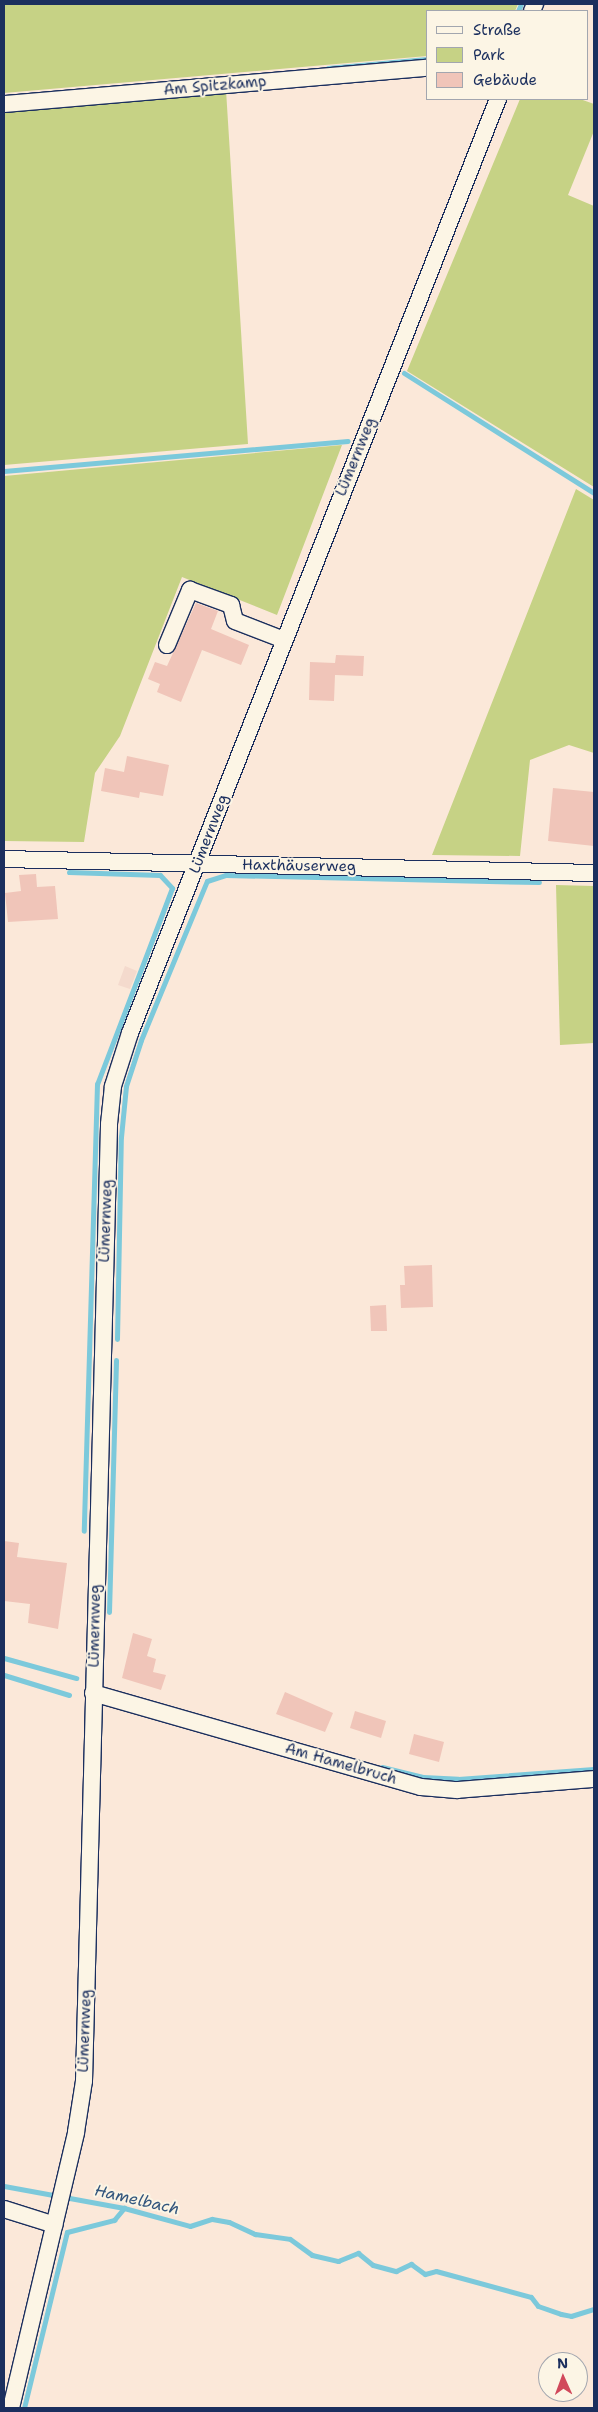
<!DOCTYPE html>
<meta charset="utf-8">
<style>
body{margin:0}
#map{position:relative;width:598px;height:2412px;overflow:hidden;background:#fbe8d9;font-family:"Shantell Sans",sans-serif}
div>[style]{position:absolute}
.built>*{inset:0;background:#f4dacd}
.green>*{inset:0;background:#c6d285}
.stream>*{height:5px;margin:-2.5px;padding:0 2.5px;transform-origin:2.5px;border-radius:2.5px;background:#7cc9db}
.building>*{inset:0;background:#f0c5b9}
.roads{filter:drop-shadow(1px 0 #1b2f5e) drop-shadow(-1px 0 #1b2f5e) drop-shadow(0 1px #1b2f5e) drop-shadow(0 -1px #1b2f5e)}
.minor>*{height:16px;margin:-8px;padding:0 8px;transform-origin:8px;border-radius:8px;background:#fcf5e5}
span{translate:-50% -50%;white-space:nowrap;text-align:center;line-height:1.15;-webkit-text-stroke:4px #fcf5e5;paint-order:stroke}
.street-label{font-size:15px;color:#1b2f5e}
.water-label{font-size:16px;color:#33567d;font-style:italic}
.frame{position:absolute;inset:0;border:5px solid #1b2f5e;pointer-events:none}
.legend{position:absolute;left:426px;top:10px;width:162px;height:90px;box-sizing:border-box;background:#fcf5e5;border:1px solid #a2a6af;margin:0;padding:6px 9px;list-style:none;font-size:15px;color:#1b2f5e}
.legend li{display:flex;align-items:center;gap:10px;height:25px}
.legend b{width:25px;border:1px solid #a2a6af}
.north{position:absolute;left:538px;top:2352px;width:50px;height:50px;box-sizing:border-box;background:#fcf5e5;border:1px solid #a2a6af;border-radius:50%;rotate:358deg;font-size:14px;font-weight:700;line-height:20px;text-align:center;color:#1b2f5e}
.north::after{content:'';display:block;margin:auto;width:18px;height:22px;background:#d1495b;clip-path:polygon(50% 0,100% 100%,50% 72%,0 100%)}
</style>
<div id="map">
<div class="built">
<i style="clip-path:polygon(125px 966px,137px 971px,130px 989px,118px 985px)"></i>
</div>
<div class="green">
<i style="clip-path:polygon(4px 4px,518px 4px,515px 11px,427px 11px,427px 56px,4px 93px)"></i>
<i style="clip-path:polygon(226px 90px,248px 444px,4px 465px,4px 109px)"></i>
<i style="clip-path:polygon(520px 99px,580px 99px,594px 104px,594px 131px,568px 195px,594px 206px,594px 487px,407px 371px)"></i>
<i style="clip-path:polygon(342px 445px,277px 615px,182px 577px,120px 736px,95px 773px,84px 842px,4px 841px,4px 476px)"></i>
<i style="clip-path:polygon(576px 489px,594px 500px,594px 753px,569px 745px,530px 760px,520px 856px,432px 855px)"></i>
<i style="clip-path:polygon(556px 885px,594px 886px,594px 1043px,560px 1045px)"></i>
</div>
<div class="stream">
<i style="left:518px;top:11px;width:8px;rotate:-67deg"></i>
<i style="left:328px;top:68px;width:99px;rotate:-5.2deg"></i>
<i style="left:404px;top:373px;width:225px;rotate:32.3deg"></i>
<i style="left:4px;top:471px;width:345px;rotate:-5deg"></i>
<i style="left:69px;top:872px;width:91px;rotate:1.9deg"></i>
<i style="left:160px;top:875px;width:18px;rotate:47deg"></i>
<i style="left:172px;top:888px;width:210px;rotate:110.9deg"></i>
<i style="left:97px;top:1084px;width:447px;rotate:91.7deg"></i>
<i style="left:117px;top:1339px;width:202px;rotate:-88.9deg"></i>
<i style="left:121px;top:1137px;width:51px;rotate:-84.4deg"></i>
<i style="left:126px;top:1086px;width:48px;rotate:-71.9deg"></i>
<i style="left:141px;top:1040px;width:172px;rotate:-67.5deg"></i>
<i style="left:207px;top:881px;width:20px;rotate:-18deg"></i>
<i style="left:226px;top:875px;width:313px;rotate:1.3deg"></i>
<i style="left:109px;top:1612px;width:252px;rotate:-88.4deg"></i>
<i style="left:4px;top:1658px;width:75px;rotate:15.5deg"></i>
<i style="left:4px;top:1675px;width:68px;rotate:17.1deg"></i>
<i style="left:382px;top:1767px;width:42px;rotate:13.7deg"></i>
<i style="left:423px;top:1777px;width:35px;rotate:3deg"></i>
<i style="left:458px;top:1779px;width:136px;rotate:-4.2deg"></i>
<i style="left:4px;top:2186px;width:122px;rotate:10.4deg"></i>
<i style="left:124px;top:2208px;width:68px;rotate:15.3deg"></i>
<i style="left:190px;top:2226px;width:23px;rotate:-18deg"></i>
<i style="left:212px;top:2219px;width:17px;rotate:10deg"></i>
<i style="left:229px;top:2222px;width:29px;rotate:25deg"></i>
<i style="left:255px;top:2234px;width:35px;rotate:8deg"></i>
<i style="left:290px;top:2239px;width:27px;rotate:36deg"></i>
<i style="left:312px;top:2255px;width:27px;rotate:13deg"></i>
<i style="left:338px;top:2261px;width:22px;rotate:-22deg"></i>
<i style="left:358px;top:2253px;width:19px;rotate:39deg"></i>
<i style="left:373px;top:2265px;width:24px;rotate:15deg"></i>
<i style="left:396px;top:2271px;width:17px;rotate:-25deg"></i>
<i style="left:411px;top:2264px;width:17px;rotate:36deg"></i>
<i style="left:425px;top:2274px;width:11px;rotate:-15deg"></i>
<i style="left:436px;top:2271px;width:98px;rotate:15.3deg"></i>
<i style="left:531px;top:2297px;width:11px;rotate:52deg"></i>
<i style="left:538px;top:2306px;width:24px;rotate:19deg"></i>
<i style="left:561px;top:2314px;width:10px;rotate:11deg"></i>
<i style="left:571px;top:2316px;width:24px;rotate:-17deg"></i>
<i style="left:24px;top:2408px;width:181px;rotate:-76.3deg"></i>
<i style="left:67px;top:2232px;width:49px;rotate:-14.3deg"></i>
<i style="left:114px;top:2220px;width:16px;rotate:-50deg"></i>
</div>
<div class="building">
<i style="clip-path:polygon(196px 603px,218px 611px,211px 629px,249px 645px,241px 665px,202px 650px,181px 702px,157px 692px,160px 684px,148px 679px,155px 662px,167px 666px)"></i>
<i style="clip-path:polygon(336px 655px,364px 656px,363px 676px,335px 675px,334px 701px,309px 700px,310px 662px,335px 663px)"></i>
<i style="clip-path:polygon(127px 756px,169px 765px,163px 796px,140px 792px,139px 798px,101px 791px,105px 768px,124px 772px)"></i>
<i style="clip-path:polygon(553px 788px,594px 792px,594px 846px,548px 841px)"></i>
<i style="clip-path:polygon(36px 874px,37px 887px,55px 886px,58px 919px,8px 922px,5px 893px,21px 891px,19px 875px)"></i>
<i style="clip-path:polygon(432px 1265px,433px 1307px,401px 1308px,400px 1285px,405px 1285px,404px 1266px)"></i>
<i style="clip-path:polygon(386px 1305px,387px 1331px,371px 1331px,370px 1306px)"></i>
<i style="clip-path:polygon(4px 1541px,19px 1543px,17px 1557px,67px 1563px,58px 1629px,28px 1623px,30px 1604px,4px 1601px)"></i>
<i style="clip-path:polygon(133px 1633px,152px 1639px,147px 1656px,156px 1659px,153px 1672px,166px 1675px,161px 1690px,122px 1678px)"></i>
<i style="clip-path:polygon(285px 1692px,333px 1713px,325px 1732px,276px 1714px)"></i>
<i style="clip-path:polygon(355px 1711px,386px 1721px,381px 1738px,350px 1728px)"></i>
<i style="clip-path:polygon(414px 1734px,444px 1742px,439px 1762px,409px 1754px)"></i>
</div>
<div class="roads">
<div class="minor">
<i style="left:532px;top:11px;width:8px;rotate:-67deg"></i>
<i style="left:4px;top:104px;width:425px;rotate:-4.9deg"></i>
<i style="left:167px;top:645px;width:60px;rotate:-67.3deg"></i>
<i style="left:190px;top:590px;width:44px;rotate:20.1deg"></i>
<i style="left:231px;top:605px;width:16px;rotate:76deg"></i>
<i style="left:235px;top:621px;width:53px;rotate:21.2deg"></i>
<i style="left:4px;top:859px;width:590px;rotate:1.36deg"></i>
<i style="left:93px;top:1693px;width:341px;rotate:16deg"></i>
<i style="left:421px;top:1787px;width:36px;rotate:5deg"></i>
<i style="left:457px;top:1790px;width:137px;rotate:-4.6deg"></i>
<i style="left:4px;top:2209px;width:53px;rotate:17.4deg"></i>
<i style="left:11px;top:2408px;width:284px;rotate:-76.7deg"></i>
<i style="left:76px;top:2132px;width:52px;rotate:-81.1deg"></i>
<i style="left:84px;top:2081px;width:957px;rotate:-88.5deg"></i>
<i style="left:109px;top:1124px;width:38px;rotate:-84deg"></i>
<i style="left:113px;top:1086px;width:56px;rotate:-72.2deg"></i>
<i style="left:130px;top:1033px;width:1004px;rotate:-68.5deg"></i>
</div>
</div>
<div class="street-label">
<span style="left:215px;top:86px;rotate:-5deg">Am Spitzkamp</span>
<span style="left:356px;top:457px;rotate:-68deg">Lümernweg</span>
<span style="left:209px;top:834px;rotate:-69deg">Lümernweg</span>
<span style="left:299px;top:866px;rotate:1deg">Haxthäuserweg</span>
<span style="left:106px;top:1221px;rotate:-88deg">Lümernweg</span>
<span style="left:95px;top:1626px;rotate:-89deg">Lümernweg</span>
<span style="left:341px;top:1764px;rotate:16deg">Am Hamelbruch</span>
<span style="left:85px;top:2031px;rotate:-88deg">Lümernweg</span>
</div>
<div class="water-label">
<span style="left:137px;top:2200px;rotate:13deg">Hamelbach</span>
</div>
<div class="frame"></div>
<ul class="legend">
<li><b style="height:6px;background:#fcf5e5"></b>Straße</li>
<li><b style="height:14px;background:#c6d285"></b>Park</li>
<li><b style="height:14px;background:#f0c5b9"></b>Gebäude</li>
</ul>
<div class="north">N</div>
</div>
